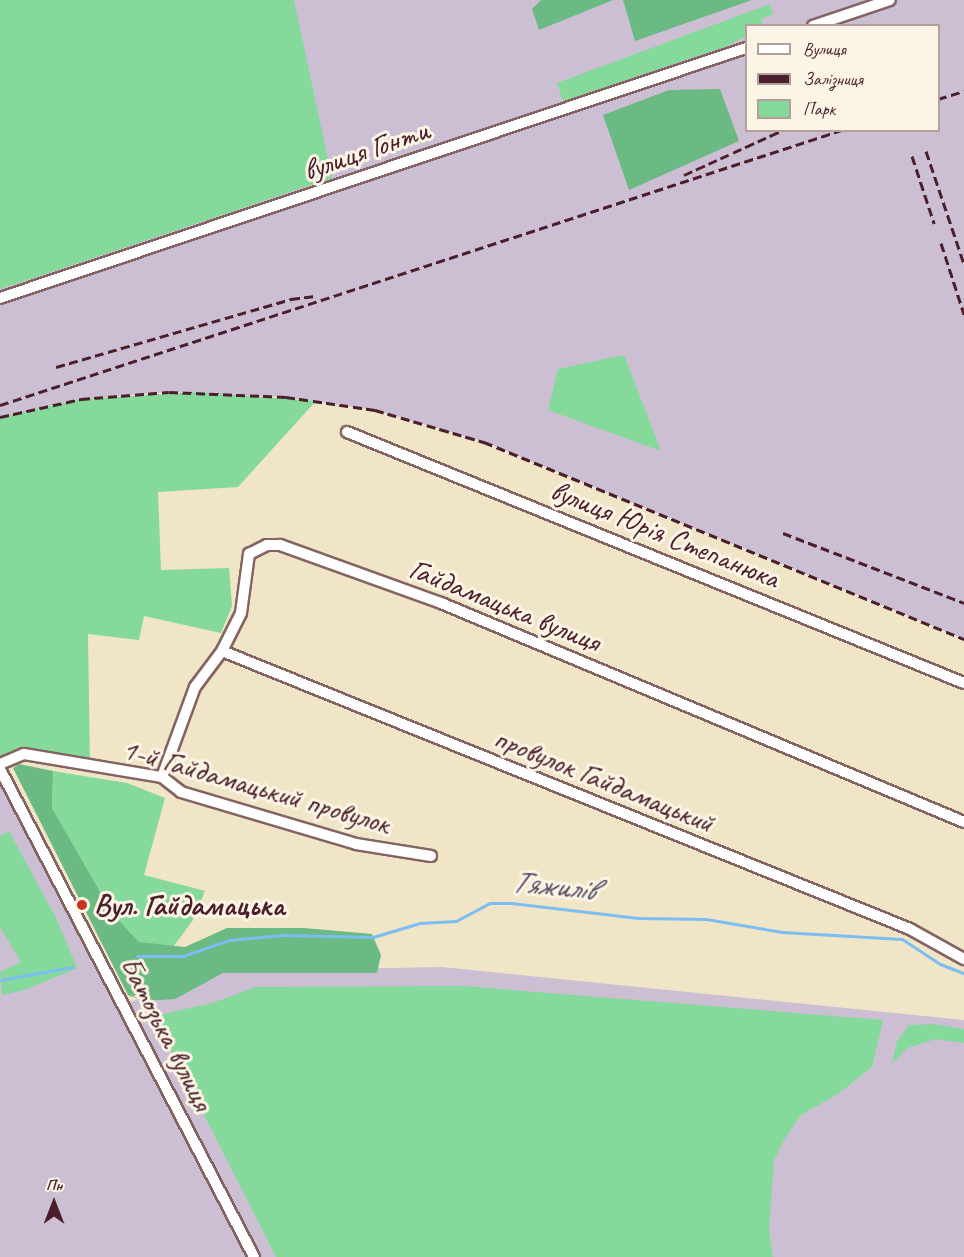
<!DOCTYPE html>
<meta charset="utf-8">
<style>
body{margin:0}
#map{position:relative;width:964px;height:1257px;overflow:hidden;background:#f1e5c8;font-family:Caveat,sans-serif}
div>[style]{position:absolute}
.industrial>*{inset:0;background:#ccbfd4}
.green>*{inset:0;background:#84d99b}
.forest>*{inset:0;background:#6bb983}
.stream>*{height:3px;margin:-1.5px;padding:0 1.5px;transform-origin:1.5px;border-radius:1.5px;background:#7cbef1}
.roads{filter:drop-shadow(2px 0 #846462) drop-shadow(-2px 0 #846462) drop-shadow(0 2px #846462) drop-shadow(0 -2px #846462)}
.minor>*{height:10px;margin:-5px;padding:0 5px;transform-origin:5px;border-radius:5px;background:#fff}
.rail>*{height:3px;margin-top:-1.5px;transform-origin:0;background:repeating-linear-gradient(90deg,#4a1f2b 0 9px,transparent 0 13.5px)}
.dots>*{width:16px;height:16px;translate:-50% -50%;box-sizing:border-box;border:3px solid #fcf5e5;border-radius:50%}
span{translate:-50% -50%;white-space:nowrap;text-align:center;line-height:1.15;-webkit-text-stroke:6px #fcf5e5;paint-order:stroke}
.street-label{font-size:30px;color:#4a1f2b}
.poi-label{font-size:30px;color:#4a1f2b;font-weight:700}
.left{translate:0 -50%;text-align:left}
.water-label{font-size:32px;color:#594f66;font-style:italic}
.legend{position:absolute;left:745px;top:24px;width:195px;height:108px;box-sizing:border-box;background:#fcf5e5;border:2px solid #b59f9b;margin:0;padding:8px 10px;list-style:none;font-size:18px;color:#4a1f2b}
.legend li{display:flex;align-items:center;gap:12px;height:30px}
.legend b{width:30px;border:2px solid #b59f9b}
.north{position:absolute;left:24px;top:1173px;width:60px;height:60px;-webkit-text-stroke:4px #fcf5e5;paint-order:stroke;rotate:0deg;font-size:16px;font-weight:700;line-height:24px;text-align:center;color:#4a1f2b}
.north::after{content:'';display:block;margin:auto;width:21px;height:27px;background:#4a1f2b;clip-path:polygon(50% 0,100% 100%,50% 72%,0 100%)}
</style>
<div id="map">
<div class="industrial">
<i style="clip-path:polygon(evenodd,0 0,964px 0,964px 639px,484px 442px,375px 410px,286px 397px,169px 392px,81px 399px,0 417px,0 0,746px 26px,938px 26px,938px 130px,746px 130px,746px 26px)"></i>
<i style="clip-path:polygon(0 769px,126px 1003px,228px 971px,442px 967px,964px 1020px,964px 1257px,0 1257px)"></i>
</div>
<div class="green">
<i style="clip-path:polygon(0 0,294px 0,332px 178px,0 289px)"></i>
<i style="clip-path:polygon(770px 4px,773px 14px,761px 19px,762px 25px,746px 26px,746px 36px,727px 46px,563px 101px,557px 83px)"></i>
<i style="clip-path:polygon(624px 355px,661px 451px,548px 410px,558px 369px)"></i>
<i style="clip-path:polygon(198px 392px,316px 401px,238px 487px,158px 492px,161px 570px,229px 568px,232px 606px,221px 633px,144px 616px,139px 640px,88px 634px,90px 765px,24px 754px,0 764px,0 417px,81px 399px)"></i>
<i style="clip-path:polygon(53px 771px,127px 783px,165px 798px,144px 875px,205px 891px,193px 920px,173px 947px,139px 942px,113px 914px,52px 808px)"></i>
<i style="clip-path:polygon(9px 831px,56px 918px,77px 968px,25px 990px,2px 995px,0 972px,21px 962px,0 927px,0 836px)"></i>
<i style="clip-path:polygon(463px 986px,883px 1020px,872px 1067px,838px 1094px,801px 1115px,785px 1138px,774px 1160px,769px 1230px,773px 1257px,276px 1257px,154px 1016px,212px 1003px,256px 987px)"></i>
<i style="clip-path:polygon(934px 1024px,964px 1029px,964px 1043px,936px 1039px,907px 1048px,892px 1064px,897px 1041px,909px 1025px)"></i>
</div>
<div class="forest">
<i style="clip-path:polygon(541px 0,613px 0,539px 30px,532px 9px)"></i>
<i style="clip-path:polygon(623px 0,752px 0,635px 41px)"></i>
<i style="clip-path:polygon(720px 89px,739px 141px,629px 190px,603px 115px,669px 90px)"></i>
<i style="clip-path:polygon(19px 764px,53px 771px,52px 808px,113px 914px,139px 942px,185px 947px,227px 928px,304px 928px,372px 934px,381px 955px,377px 973px,223px 973px,175px 999px,143px 1001px,128px 995px,13px 768px)"></i>
</div>
<div class="stream">
<i style="left:137px;top:956px;width:46px"></i>
<i style="left:183px;top:956px;width:49px;rotate:-19.2deg"></i>
<i style="left:229px;top:940px;width:54px;rotate:-5.3deg"></i>
<i style="left:283px;top:935px;width:90px;rotate:1.3deg"></i>
<i style="left:373px;top:937px;width:49px;rotate:-16.6deg"></i>
<i style="left:420px;top:923px;width:36px;rotate:-3deg"></i>
<i style="left:456px;top:921px;width:38px;rotate:-28deg"></i>
<i style="left:490px;top:903px;width:21px"></i>
<i style="left:511px;top:903px;width:128px;rotate:6.7deg"></i>
<i style="left:638px;top:918px;width:68px;rotate:0.8deg"></i>
<i style="left:706px;top:919px;width:77px;rotate:9.7deg"></i>
<i style="left:782px;top:932px;width:120px;rotate:3.3deg"></i>
<i style="left:902px;top:939px;width:45px;rotate:33.3deg"></i>
<i style="left:940px;top:964px;width:26px;rotate:21deg"></i>
<i style="left:0;top:980px;width:73px;rotate:-10.2deg"></i>
</div>
<div class="roads">
<div class="minor">
<i style="left:813px;top:26px;width:81px;rotate:-18.7deg"></i>
<i style="left:0;top:298px;width:787px;rotate:-18.53deg"></i>
<i style="left:347px;top:432px;width:666px;rotate:22.14deg"></i>
<i style="left:222px;top:651px;width:742px;rotate:22deg"></i>
<i style="left:910px;top:929px;width:62px;rotate:29.1deg"></i>
<i style="left:0;top:764px;width:26px;rotate:-23deg"></i>
<i style="left:24px;top:754px;width:140px;rotate:9.5deg"></i>
<i style="left:162px;top:777px;width:24px;rotate:38deg"></i>
<i style="left:181px;top:792px;width:183px;rotate:16.5deg"></i>
<i style="left:356px;top:844px;width:76px;rotate:9.1deg"></i>
<i style="left:0;top:769px;width:550px;rotate:62.5deg"></i>
<i style="left:162px;top:777px;width:96px;rotate:-69.9deg"></i>
<i style="left:195px;top:687px;width:45px;rotate:-53.1deg"></i>
<i style="left:222px;top:651px;width:42px;rotate:-63.4deg"></i>
<i style="left:241px;top:613px;width:60px;rotate:-82.3deg"></i>
<i style="left:249px;top:554px;width:20px;rotate:-27deg"></i>
<i style="left:267px;top:545px;width:13px"></i>
<i style="left:280px;top:545px;width:171px;rotate:19.8deg"></i>
<i style="left:441px;top:603px;width:567px;rotate:22.72deg"></i>
</div>
</div>
<div class="rail">
<i style="left:938px;top:99px;width:27px;rotate:-17deg"></i>
<i style="left:926px;top:151px;width:119px;rotate:71.4deg"></i>
<i style="left:912px;top:156px;width:71px;rotate:71.8deg"></i>
<i style="left:684px;top:175px;width:109px;rotate:-24.4deg"></i>
<i style="left:941px;top:243px;width:75px;rotate:72.1deg"></i>
<i style="left:56px;top:367px;width:245px;rotate:-16.1deg"></i>
<i style="left:291px;top:299px;width:26px;rotate:-7deg"></i>
<i style="left:0;top:405px;width:886px;rotate:-18.09deg"></i>
<i style="left:0;top:417px;width:83px;rotate:-12.5deg"></i>
<i style="left:81px;top:399px;width:88px;rotate:-4.5deg"></i>
<i style="left:169px;top:392px;width:117px;rotate:2.4deg"></i>
<i style="left:286px;top:397px;width:90px;rotate:8.3deg"></i>
<i style="left:375px;top:410px;width:114px;rotate:16.4deg"></i>
<i style="left:484px;top:442px;width:519px;rotate:22.31deg"></i>
<i style="left:783px;top:533px;width:194px;rotate:21.1deg"></i>
</div>
<div class="dots">
<i style="left:82px;top:905px;background:#c8321e"></i>
</div>
<div class="street-label">
<span style="left:366px;top:150px;rotate:-19deg">вулиця Гонти</span>
<span style="left:665px;top:534px;rotate:22deg">вулиця Юрія Степанюка</span>
<span style="left:505px;top:605px;rotate:22deg">Гайдамацька вулиця</span>
<span style="left:604px;top:780px;rotate:22deg">провулок Гайдамацький</span>
<span style="left:256px;top:786px;rotate:16deg">1-й Гайдамацький провулок</span>
<span style="left:167px;top:1033px;rotate:63deg">Батозька вулиця</span>
</div>
<div class="poi-label">
<span class="left" style="left:94px;top:905px">Вул. Гайдамацька</span>
</div>
<div class="water-label">
<span style="left:553px;top:886px;rotate:6deg">Тяжилів</span>
</div>
<ul class="legend">
<li><b style="height:8px;background:#fff"></b>Вулиця</li>
<li><b style="height:8px;background:#4a1f2b"></b>Залізниця</li>
<li><b style="height:16px;background:#84d99b"></b>Парк</li>
</ul>
<div class="north">Пн</div>
</div>
